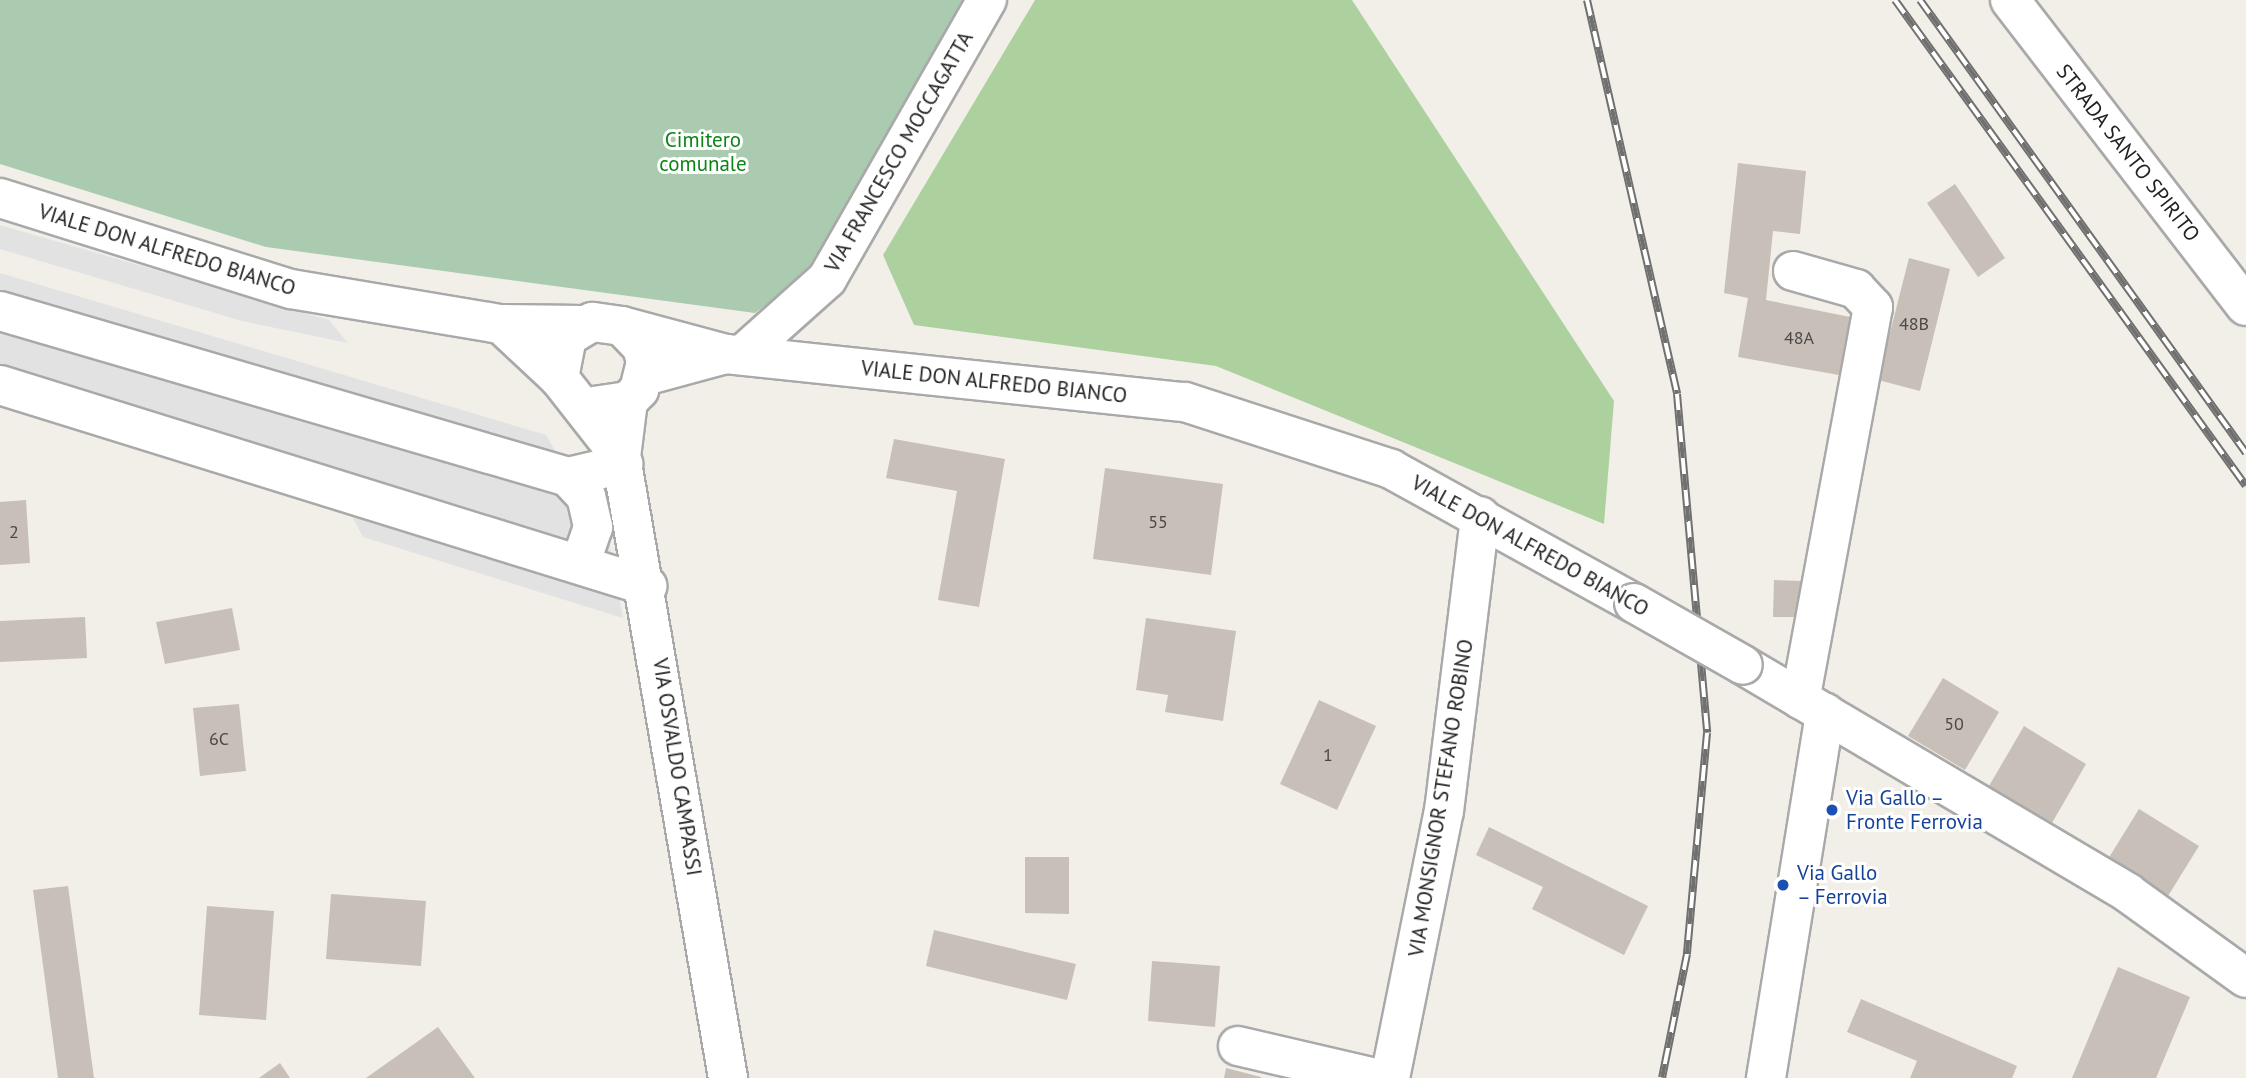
<!DOCTYPE html>
<meta charset="utf-8">
<style>
body{margin:0}
#map{position:relative;width:2246px;height:1078px;overflow:hidden;background:#f2efe9;font-family:"PT Sans",sans-serif}
div>[style]{position:absolute}
.forest>*{inset:0;background:#add19e}
.cemetery>*{inset:0;background:#aacbaf}
.parking>*{inset:0;background:#e2e2e2}
.building>*{inset:0;background:#c7bfb8}
.roads{filter:drop-shadow(2px 0 #a9a9a9) drop-shadow(-2px 0 #a9a9a9) drop-shadow(0 2px #a9a9a9) drop-shadow(0 -2px #a9a9a9)}
.minor>*{height:38px;margin:-19px;padding:0 19px;transform-origin:19px;border-radius:19px;background:#fff}
.rail>*{height:8px;margin-top:-4px;transform-origin:0;background:repeating-linear-gradient(90deg,#fff 0 16px,#707070 0 32px);box-sizing:border-box;border-block:2px solid #707070}
.bridges{filter:drop-shadow(2px 0 #a9a9a9) drop-shadow(-2px 0 #a9a9a9) drop-shadow(0 2px #a9a9a9) drop-shadow(0 -2px #a9a9a9)}
.minor-bridge>*{height:38px;margin:-19px;padding:0 19px;transform-origin:19px;border-radius:19px;background:#fff}
.dots>*{width:19px;height:19px;translate:-50% -50%;box-sizing:border-box;border:4px solid #fff;border-radius:50%}
span{translate:-50% -50%;white-space:nowrap;text-align:center;line-height:1.15;-webkit-text-stroke:6px #fff;paint-order:stroke}
.number-label{font-size:18px;color:#4b4948}
.number-label span{-webkit-text-stroke-width:0}
.park-label{font-size:21px;color:#0c8416}
.street-label{font-size:21px;color:#222}
.transit-label{font-size:21px;color:#164399}
.left{translate:0 -50%;text-align:left}
</style>
<div id="map">
<div class="forest">
<i style="clip-path:polygon(1035px 0,1352px 0,1614px 401px,1604px 524px,1216px 366px,914px 325px,883px 255px)"></i>
</div>
<div class="cemetery">
<i style="clip-path:polygon(0 0,967px 0,815px 268px,755px 313px,266px 247px,0 164px)"></i>
</div>
<div class="parking">
<i style="clip-path:polygon(0 225px,329px 320px,348px 343px,242px 321px,0 249px)"></i>
<i style="clip-path:polygon(0 273px,546px 435px,563px 464px,599px 486px,623px 618px,363px 537px,345px 503px,0 401px)"></i>
</div>
<div class="building">
<i style="clip-path:polygon(1738px 163px,1806px 171px,1800px 234px,1773px 231px,1766px 300px,1860px 319px,1850px 377px,1738px 357px,1748px 298px,1724px 293px)"></i>
<i style="clip-path:polygon(1955px 184px,2005px 258px,1978px 277px,1927px 203px)"></i>
<i style="clip-path:polygon(1909px 258px,1950px 269px,1920px 391px,1878px 380px)"></i>
<i style="clip-path:polygon(894px 439px,1005px 459px,979px 607px,938px 600px,957px 491px,886px 478px)"></i>
<i style="clip-path:polygon(1105px 468px,1223px 484px,1211px 575px,1093px 559px)"></i>
<i style="clip-path:polygon(26px 500px,30px 563px,0 565px,0 502px)"></i>
<i style="clip-path:polygon(1774px 580px,1804px 581px,1804px 617px,1773px 617px)"></i>
<i style="clip-path:polygon(232px 608px,240px 650px,165px 664px,156px 622px)"></i>
<i style="clip-path:polygon(85px 617px,87px 658px,0 662px,0 621px)"></i>
<i style="clip-path:polygon(1146px 618px,1236px 631px,1223px 721px,1165px 712px,1168px 695px,1136px 690px)"></i>
<i style="clip-path:polygon(1943px 678px,1999px 712px,1965px 770px,1908px 736px)"></i>
<i style="clip-path:polygon(1319px 700px,1376px 726px,1337px 810px,1280px 784px)"></i>
<i style="clip-path:polygon(239px 704px,246px 771px,200px 776px,193px 708px)"></i>
<i style="clip-path:polygon(2024px 726px,2086px 764px,2052px 823px,1989px 786px)"></i>
<i style="clip-path:polygon(2139px 809px,2199px 846px,2168px 896px,2108px 859px)"></i>
<i style="clip-path:polygon(1489px 827px,1648px 906px,1624px 955px,1532px 909px,1543px 887px,1476px 855px)"></i>
<i style="clip-path:polygon(1025px 857px,1069px 857px,1069px 914px,1025px 913px)"></i>
<i style="clip-path:polygon(68px 886px,94px 1078px,58px 1078px,33px 890px)"></i>
<i style="clip-path:polygon(331px 894px,426px 901px,421px 966px,326px 959px)"></i>
<i style="clip-path:polygon(207px 906px,274px 911px,266px 1020px,199px 1015px)"></i>
<i style="clip-path:polygon(934px 930px,1076px 964px,1067px 1000px,926px 966px)"></i>
<i style="clip-path:polygon(1152px 961px,1220px 966px,1215px 1027px,1148px 1021px)"></i>
<i style="clip-path:polygon(2118px 967px,2190px 997px,2156px 1078px,2072px 1078px)"></i>
<i style="clip-path:polygon(1861px 999px,2017px 1066px,2012px 1078px,1910px 1078px,1917px 1061px,1847px 1032px)"></i>
<i style="clip-path:polygon(438px 1027px,475px 1078px,366px 1078px)"></i>
<i style="clip-path:polygon(280px 1063px,290px 1078px,259px 1078px)"></i>
<i style="clip-path:polygon(1226px 1068px,1261px 1077px,1261px 1078px,1224px 1078px)"></i>
</div>
<div class="roads">
<div class="minor">
<i style="left:2010px;top:0;width:386px;rotate:52.4deg"></i>
<i style="left:0;top:198px;width:305px;rotate:17.4deg"></i>
<i style="left:291px;top:289px;width:213px;rotate:9.5deg"></i>
<i style="left:1793px;top:271px;width:66px;rotate:15.9deg"></i>
<i style="left:1856px;top:289px;width:25px;rotate:47deg"></i>
<i style="left:1873px;top:307px;width:399px;rotate:100.5deg"></i>
<i style="left:0;top:311px;width:592px;rotate:16.29deg"></i>
<i style="left:568px;top:477px;width:57px;rotate:-13.1deg"></i>
<i style="left:622px;top:326px;width:108px;rotate:15.1deg"></i>
<i style="left:726px;top:354px;width:84px;rotate:164.8deg"></i>
<i style="left:726px;top:354px;width:462px;rotate:6deg"></i>
<i style="left:1185px;top:402px;width:217px;rotate:18deg"></i>
<i style="left:1391px;top:469px;width:277px;rotate:28.9deg"></i>
<i style="left:742px;top:355px;width:114px;rotate:-41.8deg"></i>
<i style="left:827px;top:279px;width:322px;rotate:-60.2deg"></i>
<i style="left:559px;top:378px;width:79px;rotate:-137deg"></i>
<i style="left:501px;top:324px;width:82px;rotate:0.7deg"></i>
<i style="left:0;top:385px;width:678px;rotate:17.26deg"></i>
<i style="left:587px;top:407px;width:41px;rotate:-8.3deg"></i>
<i style="left:628px;top:401px;width:16px;rotate:-45deg"></i>
<i style="left:639px;top:390px;width:29px;rotate:-76deg"></i>
<i style="left:646px;top:362px;width:16px;rotate:-105deg"></i>
<i style="left:642px;top:347px;width:29px;rotate:-134deg"></i>
<i style="left:622px;top:326px;width:30px;rotate:-172deg"></i>
<i style="left:592px;top:322px;width:29px;rotate:149deg"></i>
<i style="left:567px;top:337px;width:42px;rotate:101deg"></i>
<i style="left:559px;top:378px;width:100px;rotate:51.9deg"></i>
<i style="left:621px;top:457px;width:56px;rotate:-82.9deg"></i>
<i style="left:621px;top:457px;width:630px;rotate:80.22deg"></i>
<i style="left:568px;top:477px;width:26px;rotate:47deg"></i>
<i style="left:586px;top:496px;width:32px;rotate:77deg"></i>
<i style="left:593px;top:527px;width:37px;rotate:109deg"></i>
<i style="left:1743px;top:665px;width:447px;rotate:30.6deg"></i>
<i style="left:2128px;top:893px;width:145px;rotate:35.8deg"></i>
<i style="left:1238px;top:1046px;width:141px;rotate:13.1deg"></i>
<i style="left:1390px;top:1078px;width:272px;rotate:-78.6deg"></i>
<i style="left:1444px;top:811px;width:297px;rotate:-83deg"></i>
<i style="left:1766px;top:1078px;width:370px;rotate:-80.8deg"></i>
</div>
</div>
<div class="rail">
<i style="left:1587px;top:0;width:404px;rotate:77.1deg"></i>
<i style="left:1677px;top:394px;width:340px;rotate:84.9deg"></i>
<i style="left:1707px;top:733px;width:222px;rotate:95.2deg"></i>
<i style="left:1687px;top:954px;width:126px;rotate:101.4deg"></i>
<i style="left:1895px;top:0;width:599px;rotate:54.16deg"></i>
<i style="left:1920px;top:0;width:558px;rotate:54.26deg"></i>
</div>
<div class="bridges">
<div class="minor-bridge">
<i style="left:1634px;top:603px;width:125px;rotate:29.6deg"></i>
</div>
</div>
<div class="dots">
<i style="left:1832px;top:810px;background:#1a4fb4"></i>
<i style="left:1783px;top:885px;background:#1a4fb4"></i>
</div>
<div class="number-label">
<span style="left:1914px;top:324px">48B</span>
<span style="left:1799px;top:338px">48A</span>
<span style="left:1158px;top:522px">55</span>
<span style="left:14px;top:532px">2</span>
<span style="left:1954px;top:724px">50</span>
<span style="left:219px;top:739px">6C</span>
<span style="left:1328px;top:755px">1</span>
</div>
<div class="park-label">
<span style="left:703px;top:152px">Cimitero<br>comunale</span>
</div>
<div class="street-label">
<span style="left:899px;top:152px;rotate:-60deg">VIA FRANCESCO MOCCAGATTA</span>
<span style="left:2128px;top:153px;rotate:52deg">STRADA SANTO SPIRITO</span>
<span style="left:167px;top:250px;rotate:17deg">VIALE DON ALFREDO BIANCO</span>
<span style="left:994px;top:382px;rotate:6deg">VIALE DON ALFREDO BIANCO</span>
<span style="left:1530px;top:546px;rotate:29deg">VIALE DON ALFREDO BIANCO</span>
<span style="left:677px;top:767px;rotate:81deg">VIA OSVALDO CAMPASSI</span>
<span style="left:1441px;top:798px;rotate:-81deg">VIA MONSIGNOR STEFANO ROBINO</span>
</div>
<div class="transit-label">
<span class="left" style="left:1846px;top:810px">Via Gallo –<br>Fronte Ferrovia</span>
<span class="left" style="left:1797px;top:885px">Via Gallo<br>– Ferrovia</span>
</div>
</div>
